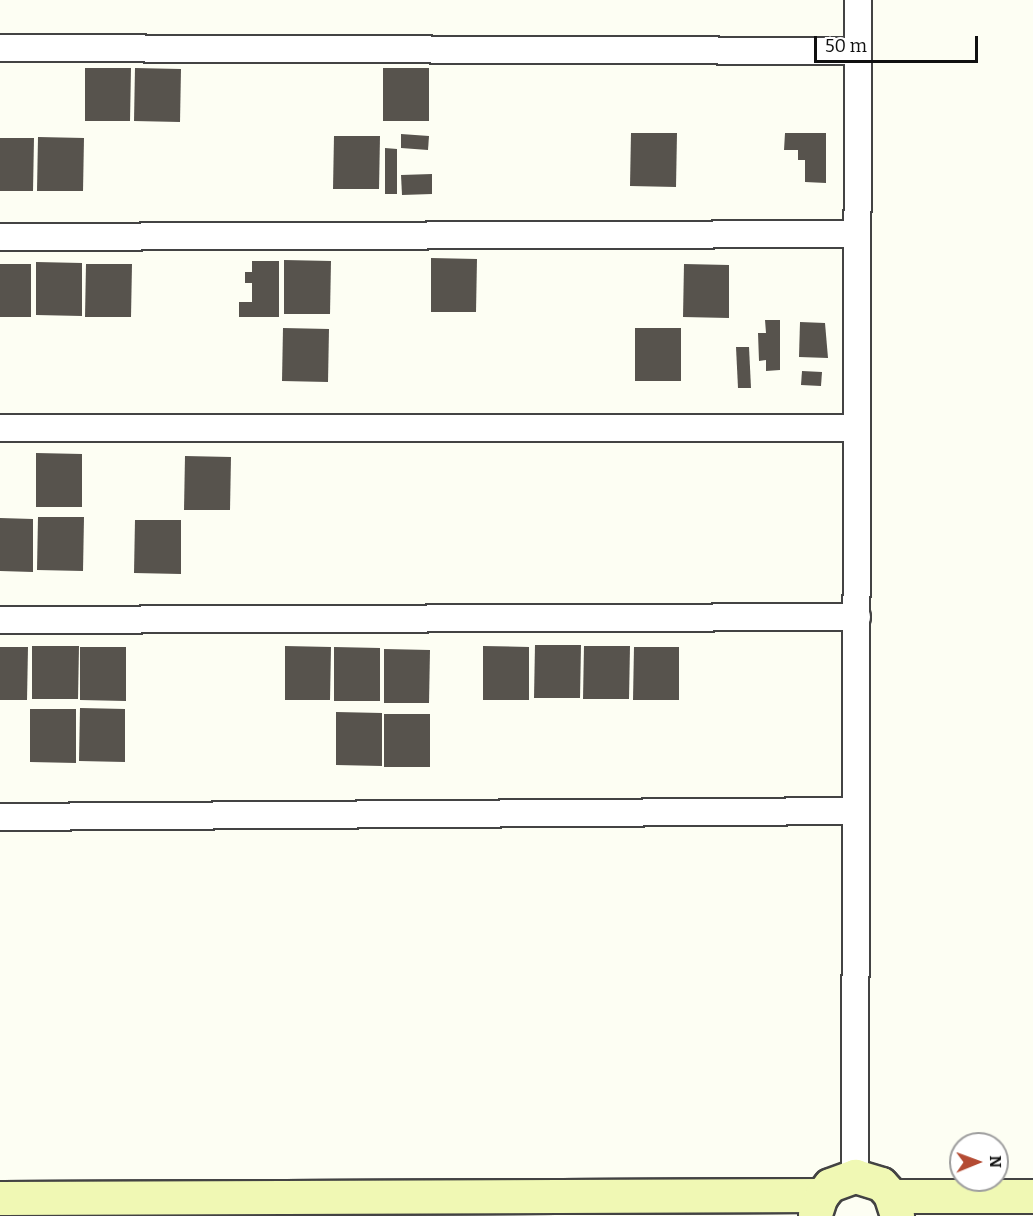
<!DOCTYPE html>
<style>
body{margin:0}
#map{position:relative;width:1033px;height:1216px;overflow:hidden;background:#fdfef3;font-family:Bitter,serif}
div>[style]{position:absolute}
.building>*{inset:0;background:#57534d}
.roads{filter:drop-shadow(2px 0 #434343) drop-shadow(-2px 0 #434343) drop-shadow(0 2px #434343) drop-shadow(0 -2px #434343)}
.street>*{height:26px;margin:-13px;padding:0 13px;transform-origin:13px;border-radius:13px;background:#fff}
.secondary>*{height:33px;margin:-16.5px;padding:0 16.5px;transform-origin:16.5px;border-radius:16.5px;background:#f0f8b4}
span{translate:-50% -50%;white-space:nowrap;text-align:center;line-height:1.15;-webkit-text-stroke:6px #fff;paint-order:stroke}
.north{position:absolute;left:949px;top:1132px;width:60px;height:60px;box-sizing:border-box;background:#fff;border:2px solid #9f9f9f;border-radius:50%;rotate:89deg;font-size:16px;font-weight:700;line-height:24px;text-align:center;color:#101010}
.north::after{content:'';display:block;margin:auto;width:21px;height:27px;background:#b44b33;clip-path:polygon(50% 0,100% 100%,50% 72%,0 100%)}
.scale{position:absolute;left:814px;top:36px;width:164px;height:27px;box-sizing:border-box;border:3px solid #101010;border-top:0;padding-left:8px;font-size:18px;line-height:21px;white-space:nowrap;color:#101010;-webkit-text-stroke:4px #fff;paint-order:stroke}
</style>
<div id="map">
<div class="building">
<i style="clip-path:polygon(85px 68px,131px 68px,130px 121px,85px 121px)"></i>
<i style="clip-path:polygon(135px 68px,181px 69px,180px 122px,134px 121px)"></i>
<i style="clip-path:polygon(383px 68px,429px 68px,429px 121px,383px 121px)"></i>
<i style="clip-path:polygon(631px 133px,677px 133px,676px 187px,630px 186px)"></i>
<i style="clip-path:polygon(785px 133px,826px 133px,826px 183px,805px 182px,805px 160px,798px 160px,798px 150px,784px 150px)"></i>
<i style="clip-path:polygon(401px 134px,429px 136px,428px 150px,401px 148px)"></i>
<i style="clip-path:polygon(334px 136px,380px 136px,379px 189px,333px 189px)"></i>
<i style="clip-path:polygon(38px 137px,84px 138px,83px 191px,37px 191px)"></i>
<i style="clip-path:polygon(0 138px,34px 138px,33px 191px,0 191px)"></i>
<i style="clip-path:polygon(385px 148px,397px 149px,397px 194px,385px 194px)"></i>
<i style="clip-path:polygon(432px 174px,432px 194px,402px 195px,401px 175px)"></i>
<i style="clip-path:polygon(431px 258px,477px 259px,476px 312px,431px 312px)"></i>
<i style="clip-path:polygon(284px 260px,331px 261px,330px 314px,284px 314px)"></i>
<i style="clip-path:polygon(252px 261px,279px 261px,279px 317px,239px 317px,239px 302px,252px 302px,252px 283px,245px 283px,245px 272px,252px 272px)"></i>
<i style="clip-path:polygon(36px 262px,82px 263px,82px 316px,36px 315px)"></i>
<i style="clip-path:polygon(0 264px,31px 264px,31px 317px,0 317px)"></i>
<i style="clip-path:polygon(86px 264px,132px 264px,131px 317px,85px 317px)"></i>
<i style="clip-path:polygon(684px 264px,729px 265px,729px 318px,683px 317px)"></i>
<i style="clip-path:polygon(765px 320px,780px 320px,780px 370px,766px 371px,766px 360px,759px 361px,758px 333px,766px 333px)"></i>
<i style="clip-path:polygon(800px 322px,825px 323px,828px 358px,799px 357px)"></i>
<i style="clip-path:polygon(283px 328px,329px 329px,328px 382px,282px 381px)"></i>
<i style="clip-path:polygon(635px 328px,681px 328px,681px 381px,635px 381px)"></i>
<i style="clip-path:polygon(736px 347px,749px 347px,751px 388px,738px 388px)"></i>
<i style="clip-path:polygon(802px 371px,822px 372px,821px 386px,801px 385px)"></i>
<i style="clip-path:polygon(36px 453px,82px 454px,82px 507px,36px 507px)"></i>
<i style="clip-path:polygon(185px 456px,231px 457px,230px 510px,184px 510px)"></i>
<i style="clip-path:polygon(38px 517px,84px 517px,83px 571px,37px 570px)"></i>
<i style="clip-path:polygon(0 518px,33px 519px,33px 572px,0 571px)"></i>
<i style="clip-path:polygon(135px 520px,181px 520px,181px 574px,134px 573px)"></i>
<i style="clip-path:polygon(535px 645px,581px 645px,580px 698px,534px 698px)"></i>
<i style="clip-path:polygon(32px 646px,79px 646px,78px 699px,32px 699px)"></i>
<i style="clip-path:polygon(285px 646px,331px 647px,330px 700px,285px 700px)"></i>
<i style="clip-path:polygon(483px 646px,529px 647px,529px 700px,483px 700px)"></i>
<i style="clip-path:polygon(584px 646px,630px 646px,629px 699px,583px 699px)"></i>
<i style="clip-path:polygon(0 647px,28px 647px,27px 700px,0 700px)"></i>
<i style="clip-path:polygon(80px 647px,126px 647px,126px 701px,80px 700px)"></i>
<i style="clip-path:polygon(334px 647px,380px 648px,380px 701px,334px 701px)"></i>
<i style="clip-path:polygon(634px 647px,679px 647px,679px 700px,633px 700px)"></i>
<i style="clip-path:polygon(384px 649px,430px 650px,429px 703px,384px 703px)"></i>
<i style="clip-path:polygon(80px 708px,125px 709px,125px 762px,79px 761px)"></i>
<i style="clip-path:polygon(30px 709px,76px 709px,76px 763px,30px 762px)"></i>
<i style="clip-path:polygon(336px 712px,382px 713px,382px 766px,336px 765px)"></i>
<i style="clip-path:polygon(384px 714px,430px 714px,430px 767px,384px 767px)"></i>
</div>
<div class="roads">
<div class="street">
<i style="left:0;top:48px;width:858px;rotate:0.2deg"></i>
<i style="left:0;top:237px;width:857px;rotate:-0.2deg"></i>
<i style="left:0;top:428px;width:857px"></i>
<i style="left:0;top:620px;width:857px;rotate:-0.2deg"></i>
<i style="left:0;top:817px;width:856px;rotate:-0.4deg"></i>
<i style="left:855px;top:1176px;width:1176px;rotate:-89.85deg"></i>
</div>
<div class="secondary">
<i style="left:891px;top:1196px;width:142px"></i>
<i style="left:0;top:1198px;width:822px;rotate:-0.21deg"></i>
<i style="left:815px;top:1214px;width:19px;rotate:-72deg"></i>
<i style="left:821px;top:1196px;width:14px;rotate:-51deg"></i>
<i style="left:830px;top:1185px;width:27px;rotate:-20deg"></i>
<i style="left:855px;top:1176px;width:27px;rotate:17deg"></i>
<i style="left:881px;top:1184px;width:13px;rotate:48deg"></i>
<i style="left:890px;top:1194px;width:23px;rotate:72deg"></i>
</div>
</div>
<div class="north">N</div>
<div class="scale">50 m</div>
</div>
